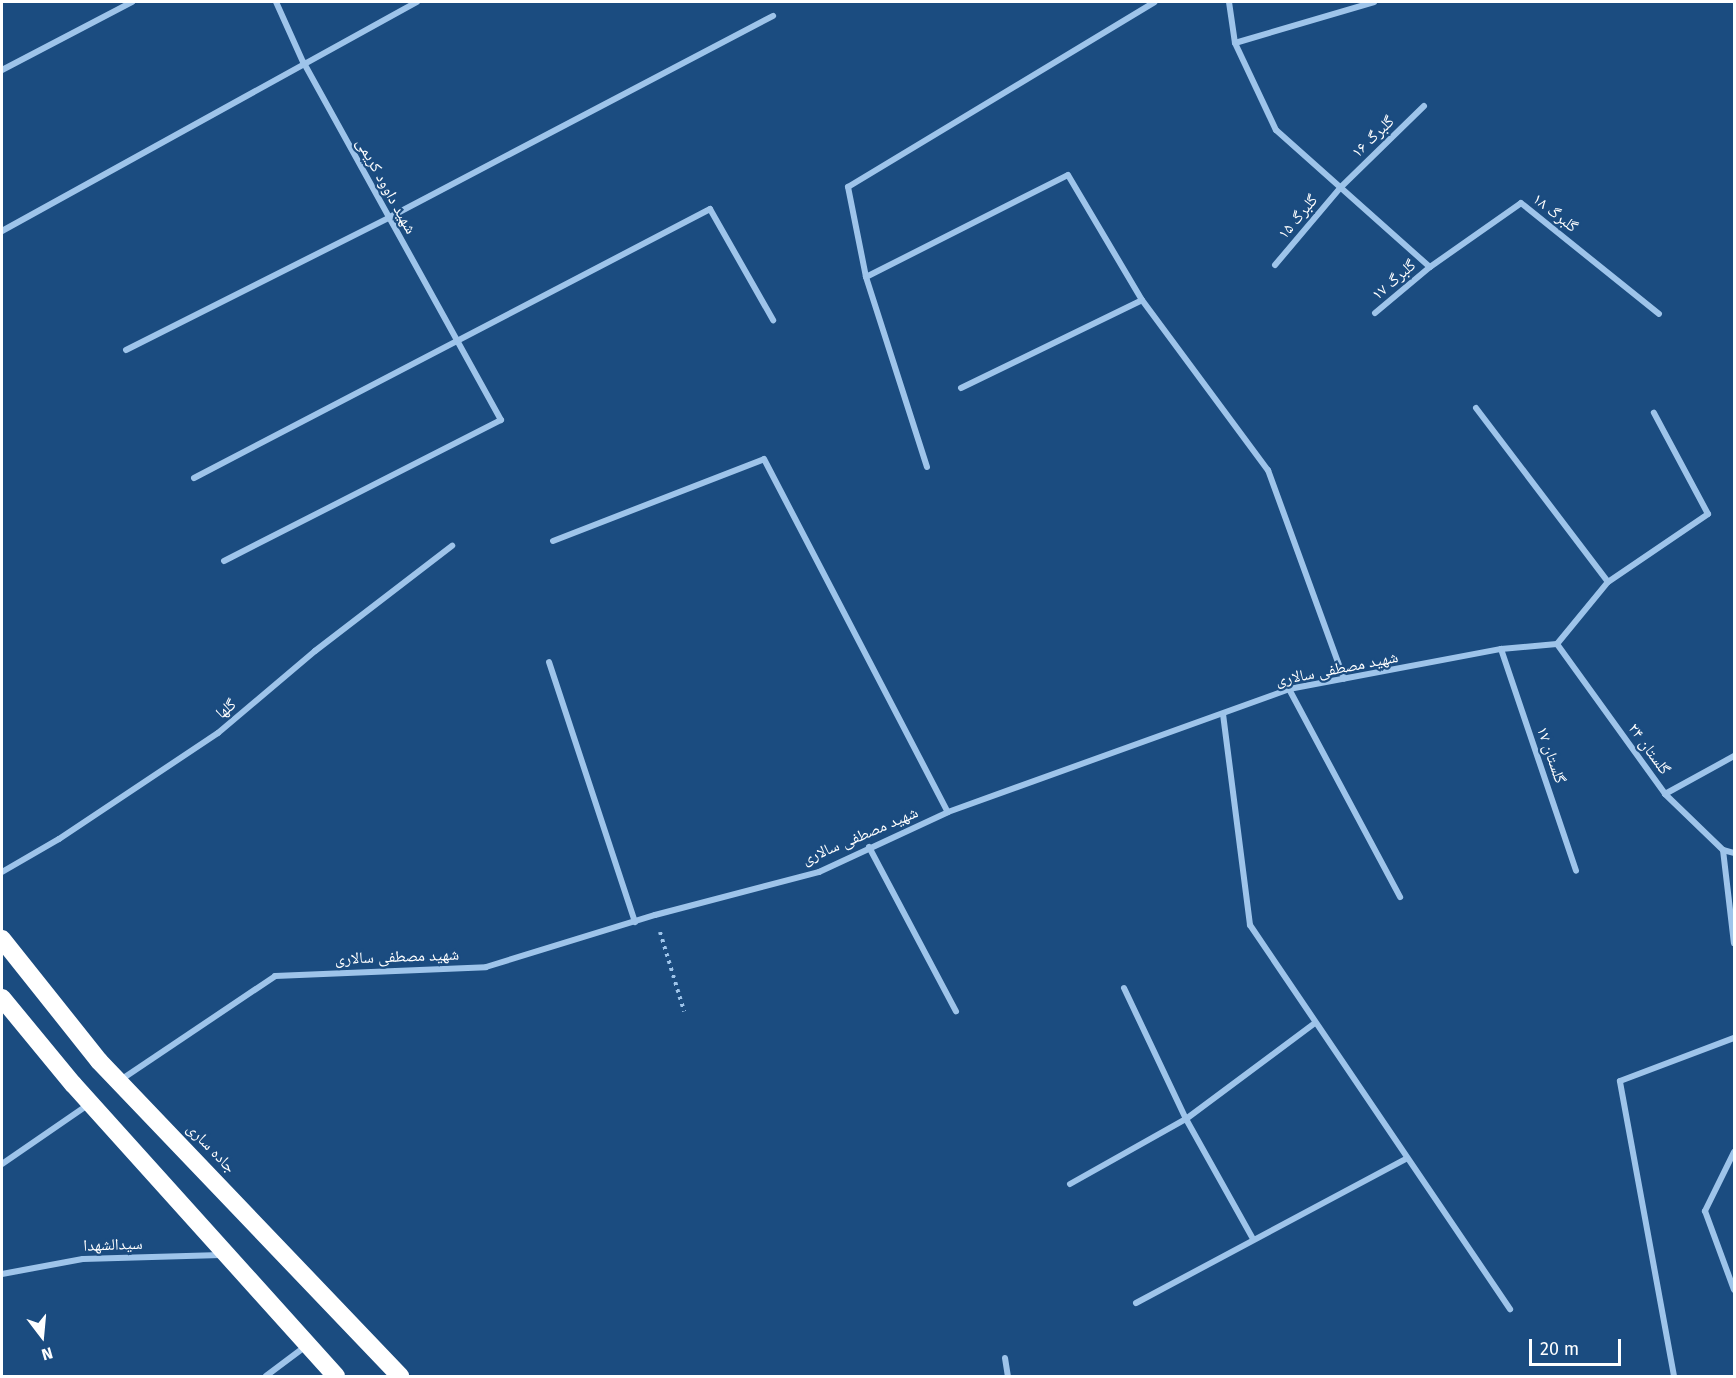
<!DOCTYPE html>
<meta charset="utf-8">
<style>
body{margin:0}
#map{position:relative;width:1736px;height:1378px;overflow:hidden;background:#1b4c80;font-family:"Fira Sans","Noto Naskh Arabic",sans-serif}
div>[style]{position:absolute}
.path>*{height:4px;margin-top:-2px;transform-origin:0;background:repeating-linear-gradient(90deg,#9ec4ea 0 3px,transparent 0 7.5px)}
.street>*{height:6px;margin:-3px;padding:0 3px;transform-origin:3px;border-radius:3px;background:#9ec4ea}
.highway>*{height:18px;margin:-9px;padding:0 9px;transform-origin:9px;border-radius:9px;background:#fff}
span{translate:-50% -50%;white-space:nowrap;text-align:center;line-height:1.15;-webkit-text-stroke:4.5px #1b4c80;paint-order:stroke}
.street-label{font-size:16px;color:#fff}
.frame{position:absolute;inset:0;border:3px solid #fff;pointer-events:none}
.north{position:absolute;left:12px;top:1306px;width:60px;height:60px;-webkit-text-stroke:4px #1b4c80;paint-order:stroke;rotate:164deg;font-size:16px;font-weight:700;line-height:24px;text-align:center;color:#fff}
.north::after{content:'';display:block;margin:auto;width:21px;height:27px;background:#fff;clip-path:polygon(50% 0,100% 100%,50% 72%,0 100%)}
.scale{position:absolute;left:1529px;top:1339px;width:92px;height:27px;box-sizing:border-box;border:3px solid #fff;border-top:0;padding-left:8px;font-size:18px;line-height:21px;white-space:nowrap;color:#fff;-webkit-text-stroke:4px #1b4c80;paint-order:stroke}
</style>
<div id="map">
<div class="path">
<i style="left:660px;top:932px;width:83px;rotate:73.1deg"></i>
</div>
<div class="street">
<i style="left:1229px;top:2px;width:41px;rotate:81.7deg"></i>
<i style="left:1235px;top:43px;width:96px;rotate:64.8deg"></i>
<i style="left:1276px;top:130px;width:206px;rotate:41.7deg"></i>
<i style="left:1235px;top:43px;width:145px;rotate:-16.4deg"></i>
<i style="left:2px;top:70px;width:147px;rotate:-27.6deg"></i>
<i style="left:2px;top:231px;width:474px;rotate:-28.9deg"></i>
<i style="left:1275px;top:265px;width:102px;rotate:-49.8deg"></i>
<i style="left:1341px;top:187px;width:116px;rotate:-44.3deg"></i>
<i style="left:866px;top:277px;width:226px;rotate:-26.8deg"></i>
<i style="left:1068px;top:175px;width:145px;rotate:59.4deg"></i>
<i style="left:1375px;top:313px;width:72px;rotate:-39.9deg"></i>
<i style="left:1430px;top:267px;width:111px;rotate:-35.1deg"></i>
<i style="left:1521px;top:203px;width:177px;rotate:38.8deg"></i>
<i style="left:126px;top:350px;width:293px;rotate:-26.7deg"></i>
<i style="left:388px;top:218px;width:435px;rotate:-27.7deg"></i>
<i style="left:961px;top:388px;width:201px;rotate:-25.9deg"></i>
<i style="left:1142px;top:300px;width:212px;rotate:53.5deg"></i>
<i style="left:1268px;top:470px;width:222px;rotate:70deg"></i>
<i style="left:1476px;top:408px;width:218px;rotate:52.8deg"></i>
<i style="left:927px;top:467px;width:200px;rotate:-107.8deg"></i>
<i style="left:866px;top:277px;width:92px;rotate:-101.3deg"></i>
<i style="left:848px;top:187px;width:358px;rotate:-31.1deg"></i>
<i style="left:194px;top:478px;width:582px;rotate:-27.53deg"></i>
<i style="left:710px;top:209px;width:128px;rotate:60.4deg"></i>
<i style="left:553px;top:541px;width:226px;rotate:-21.2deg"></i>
<i style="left:764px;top:459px;width:398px;rotate:62.5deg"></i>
<i style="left:224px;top:561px;width:311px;rotate:-27deg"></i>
<i style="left:501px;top:420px;width:409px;rotate:-118.9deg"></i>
<i style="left:303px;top:62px;width:66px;rotate:-114.2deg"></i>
<i style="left:1557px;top:644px;width:80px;rotate:-50.6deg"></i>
<i style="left:1608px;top:582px;width:121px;rotate:-34.2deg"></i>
<i style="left:1708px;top:514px;width:115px;rotate:-118.1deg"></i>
<i style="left:1557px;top:644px;width:185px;rotate:54.2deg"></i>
<i style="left:1665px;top:794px;width:81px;rotate:44deg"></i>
<i style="left:1723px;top:850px;width:11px;rotate:15deg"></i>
<i style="left:1501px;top:649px;width:234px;rotate:71.3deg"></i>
<i style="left:549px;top:662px;width:274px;rotate:71.7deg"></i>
<i style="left:1289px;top:689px;width:236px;rotate:61.9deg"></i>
<i style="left:1223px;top:714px;width:213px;rotate:82.7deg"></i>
<i style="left:1250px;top:925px;width:464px;rotate:55.9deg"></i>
<i style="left:1665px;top:794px;width:79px;rotate:-28.8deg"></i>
<i style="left:869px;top:847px;width:186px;rotate:62.1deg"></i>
<i style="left:1723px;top:850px;width:94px;rotate:83.3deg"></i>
<i style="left:2px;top:872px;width:66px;rotate:-30.1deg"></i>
<i style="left:59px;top:839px;width:191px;rotate:-33.7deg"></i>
<i style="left:218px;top:733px;width:127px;rotate:-40.2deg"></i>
<i style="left:315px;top:651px;width:173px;rotate:-37.5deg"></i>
<i style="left:1124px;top:988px;width:145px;rotate:64.7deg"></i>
<i style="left:1186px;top:1119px;width:137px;rotate:60.8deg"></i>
<i style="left:119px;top:1081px;width:188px;rotate:-33.9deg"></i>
<i style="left:275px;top:976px;width:211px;rotate:-2.4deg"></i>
<i style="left:486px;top:967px;width:177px;rotate:-17.1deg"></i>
<i style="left:655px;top:915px;width:170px;rotate:-14.7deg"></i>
<i style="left:819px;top:872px;width:142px;rotate:-24.9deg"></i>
<i style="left:948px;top:812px;width:363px;rotate:-19.8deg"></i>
<i style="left:1289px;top:689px;width:216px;rotate:-10.7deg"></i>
<i style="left:1501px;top:649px;width:56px;rotate:-5.1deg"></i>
<i style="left:1734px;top:1152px;width:66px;rotate:116.2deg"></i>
<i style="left:1705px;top:1211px;width:84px;rotate:69.8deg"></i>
<i style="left:2px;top:1164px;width:104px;rotate:-34.5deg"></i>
<i style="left:1070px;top:1184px;width:133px;rotate:-29.3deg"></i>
<i style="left:1186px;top:1119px;width:161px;rotate:-36.7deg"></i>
<i style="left:2px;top:1274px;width:82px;rotate:-10.5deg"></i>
<i style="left:83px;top:1259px;width:138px;rotate:-1.7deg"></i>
<i style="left:1136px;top:1303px;width:306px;rotate:-28.1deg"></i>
<i style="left:1005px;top:1358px;width:18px;rotate:81deg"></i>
<i style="left:266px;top:1376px;width:50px;rotate:-36.9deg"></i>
<i style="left:1674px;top:1376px;width:300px;rotate:-100.4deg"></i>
<i style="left:1620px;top:1081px;width:122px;rotate:-20.7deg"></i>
</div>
<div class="highway">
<i style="left:2px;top:939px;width:156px;rotate:51.5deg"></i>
<i style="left:99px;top:1061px;width:436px;rotate:46.3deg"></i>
<i style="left:2px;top:998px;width:112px;rotate:50.5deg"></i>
<i style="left:73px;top:1084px;width:393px;rotate:48deg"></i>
</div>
<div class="street-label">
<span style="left:1373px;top:137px;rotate:-44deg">گلبرگ ۱۶</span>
<span style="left:386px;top:186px;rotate:61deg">شهید داوود کریمی</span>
<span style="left:1555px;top:213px;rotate:38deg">گلبرگ ۱۸</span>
<span style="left:1298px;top:217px;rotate:-50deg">گلبرگ ۱۵</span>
<span style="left:1394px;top:280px;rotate:-41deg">گلبرگ ۱۷</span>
<span style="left:1337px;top:669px;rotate:-11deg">شهید مصطفی سالاری</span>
<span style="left:226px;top:709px;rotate:-40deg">گلها</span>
<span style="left:1649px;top:749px;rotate:54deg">گلستان ۲۴</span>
<span style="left:1551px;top:755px;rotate:71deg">گلستان ۱۷</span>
<span style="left:860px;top:836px;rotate:-23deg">شهید مصطفی سالاری</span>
<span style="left:397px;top:957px;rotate:-2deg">شهید مصطفی سالاری</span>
<span style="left:211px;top:1148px;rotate:46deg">جاده ساری</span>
<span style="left:113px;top:1245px;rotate:-2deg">سیدالشهدا</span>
</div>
<div class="frame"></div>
<div class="north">N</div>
<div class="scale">20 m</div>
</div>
